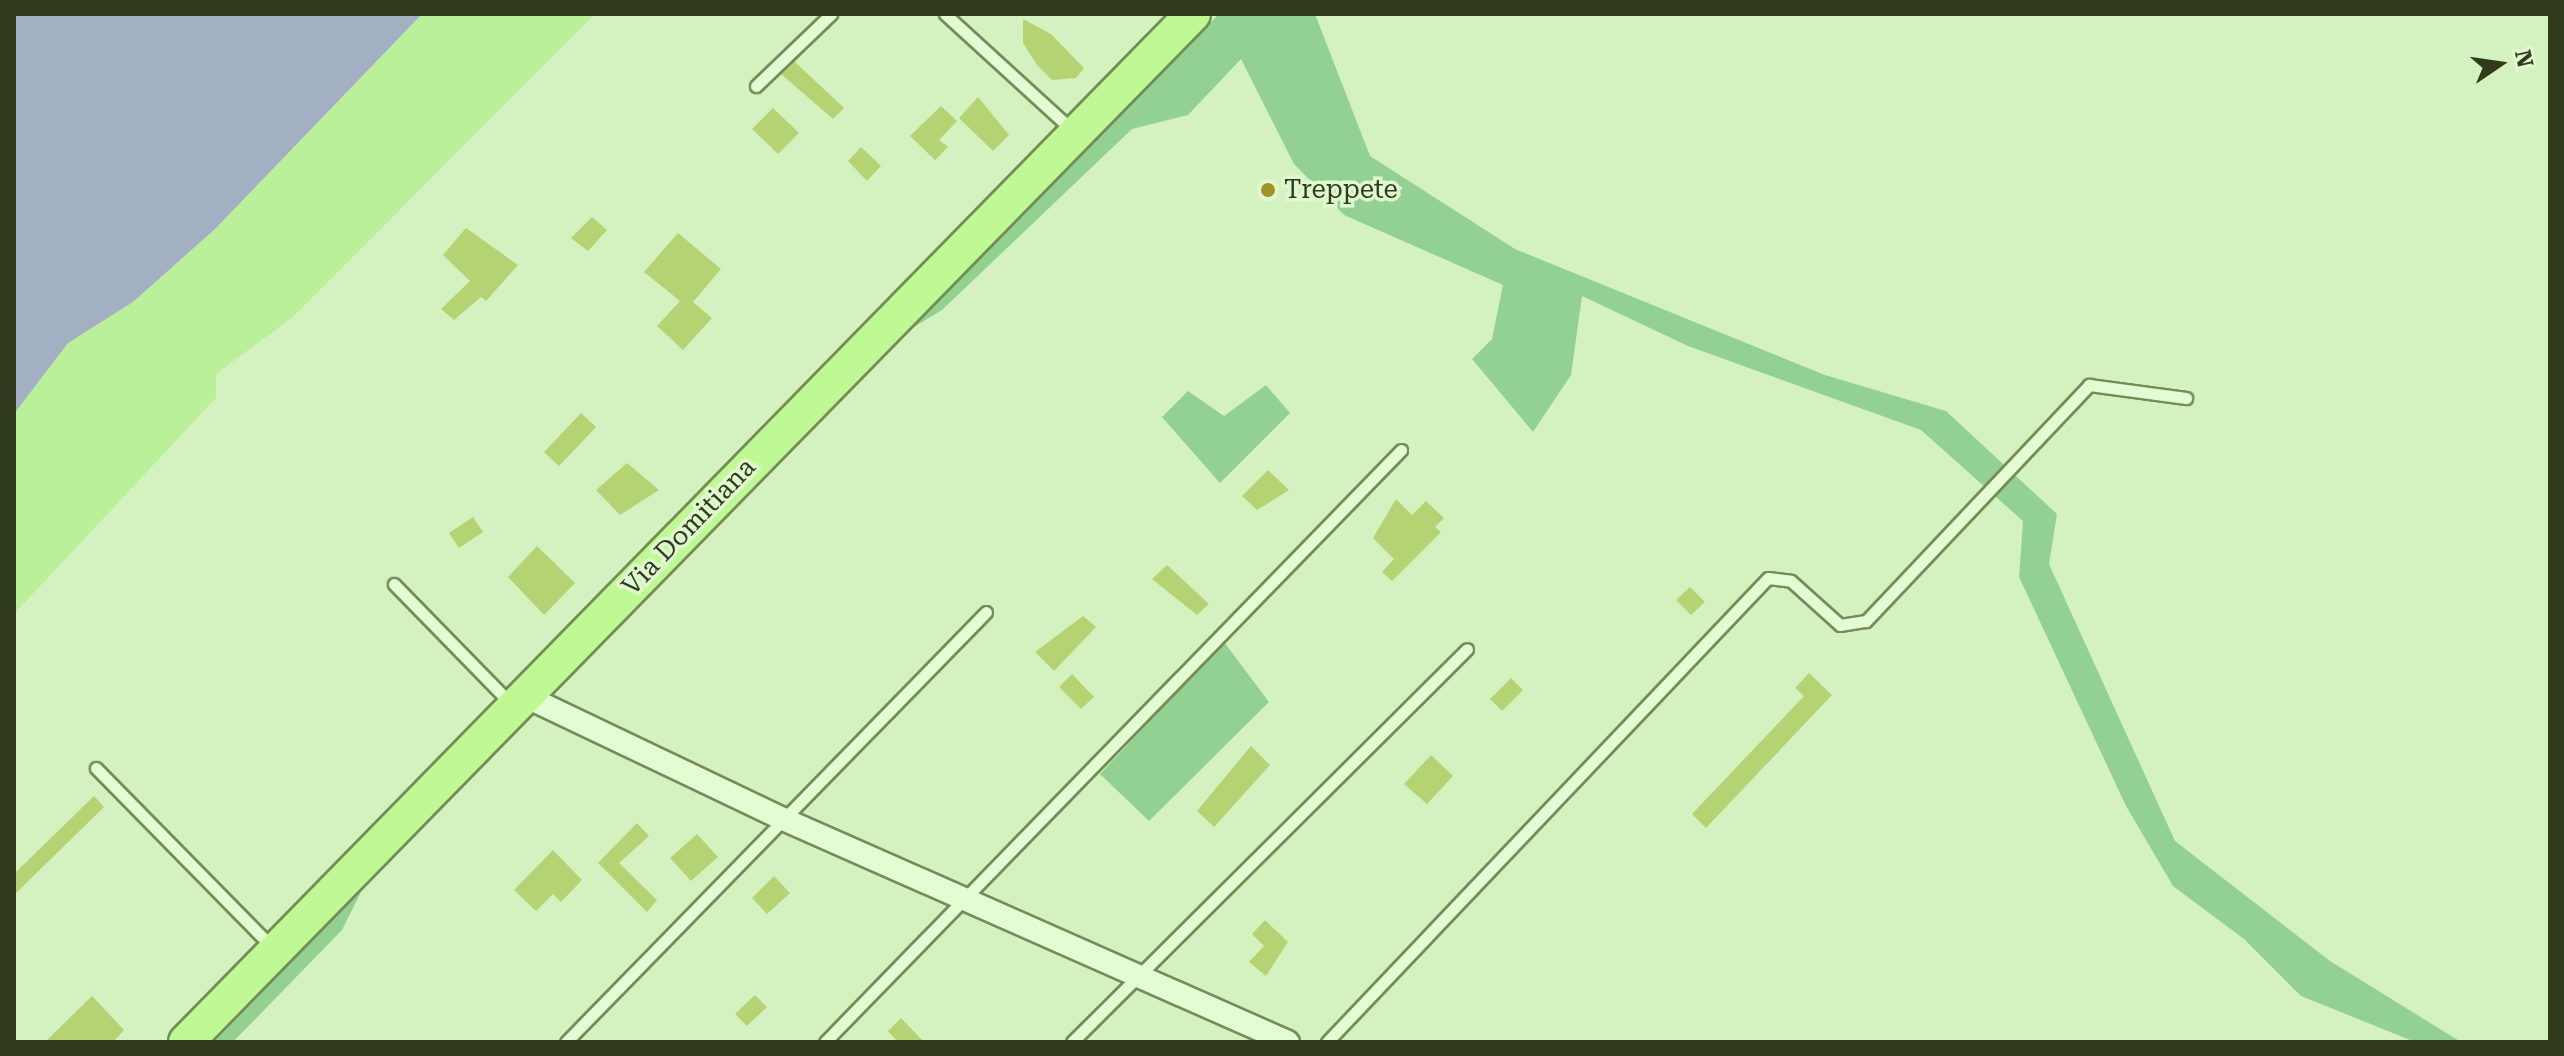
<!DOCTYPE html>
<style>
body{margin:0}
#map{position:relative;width:2564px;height:1056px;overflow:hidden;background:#d4f2c0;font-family:"Roboto Serif",serif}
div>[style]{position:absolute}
.green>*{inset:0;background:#93d193}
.sand>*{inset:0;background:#baf09a}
.water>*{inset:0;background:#a3b0c3}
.building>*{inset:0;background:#b5d372}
.roads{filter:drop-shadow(2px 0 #758c56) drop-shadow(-2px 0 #758c56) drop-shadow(0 2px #758c56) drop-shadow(0 -2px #758c56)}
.service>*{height:11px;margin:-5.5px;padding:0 5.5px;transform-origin:5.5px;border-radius:5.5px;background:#e4fcd4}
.minor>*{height:22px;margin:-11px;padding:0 11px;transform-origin:11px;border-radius:11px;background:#e4fcd4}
.primary>*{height:34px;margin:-17px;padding:0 17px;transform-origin:17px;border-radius:17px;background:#bef994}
.dots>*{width:22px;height:22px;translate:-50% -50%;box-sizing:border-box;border:4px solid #e0f8d0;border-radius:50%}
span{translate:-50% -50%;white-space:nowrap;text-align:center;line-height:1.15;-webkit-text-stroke:7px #e0f8d0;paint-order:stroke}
.poi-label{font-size:26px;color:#2f3b1c}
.left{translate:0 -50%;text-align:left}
.street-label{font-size:26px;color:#2f3b1c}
.frame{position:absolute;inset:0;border:16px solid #2f3b1c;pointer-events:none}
.north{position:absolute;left:2460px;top:24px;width:80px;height:80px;-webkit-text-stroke:6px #e0f8d0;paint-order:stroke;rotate:77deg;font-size:22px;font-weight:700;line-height:32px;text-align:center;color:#2f3b1c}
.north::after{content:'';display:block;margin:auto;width:28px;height:36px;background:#2f3b1c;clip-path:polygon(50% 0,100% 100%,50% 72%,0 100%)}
</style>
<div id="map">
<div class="green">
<i style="clip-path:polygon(1219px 14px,1315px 14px,1370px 156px,1515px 249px,1825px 375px,1946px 411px,2057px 514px,2049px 564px,2175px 841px,2330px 961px,2461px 1042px,2415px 1042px,2301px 996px,2244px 939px,2173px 886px,2126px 806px,2019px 577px,2023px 521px,1921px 430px,1688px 346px,1582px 296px,1571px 375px,1533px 432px,1472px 359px,1492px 339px,1503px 285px,1344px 215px,1294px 164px,1241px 59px,1188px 115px,1132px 129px,942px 310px,896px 338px)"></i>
<i style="clip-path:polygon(1266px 385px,1290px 413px,1220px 483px,1162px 417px,1188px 391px,1224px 416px)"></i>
<i style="clip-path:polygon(1224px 642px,1269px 702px,1149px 821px,1100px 774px)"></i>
<i style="clip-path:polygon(364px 886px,342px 930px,233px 1042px,214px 1042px)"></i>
</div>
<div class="sand">
<i style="clip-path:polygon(422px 14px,595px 14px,294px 316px,216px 374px,216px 398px,14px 614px,14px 414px,68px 343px,133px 302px,215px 229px)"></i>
</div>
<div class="water">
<i style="clip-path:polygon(14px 14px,422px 14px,215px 229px,133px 302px,68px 343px,14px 414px)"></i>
</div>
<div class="building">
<i style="clip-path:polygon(1023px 19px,1051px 34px,1084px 68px,1076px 78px,1052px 80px,1037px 65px,1023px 43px)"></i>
<i style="clip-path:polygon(794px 61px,844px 108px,833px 119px,781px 74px)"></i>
<i style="clip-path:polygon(978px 97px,1009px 135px,993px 151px,959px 118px)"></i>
<i style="clip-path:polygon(941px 106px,957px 121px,939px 140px,948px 147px,935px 160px,910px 136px)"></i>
<i style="clip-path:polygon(773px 108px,799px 133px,778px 154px,752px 129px)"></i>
<i style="clip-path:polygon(861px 147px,881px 166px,867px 181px,848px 161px)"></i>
<i style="clip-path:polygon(592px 217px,607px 230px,588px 251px,571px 238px)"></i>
<i style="clip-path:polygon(466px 228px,518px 265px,486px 301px,481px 297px,454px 320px,441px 309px,470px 281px,443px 255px)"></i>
<i style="clip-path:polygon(678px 233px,721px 269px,693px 302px,712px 318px,683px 350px,657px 326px,680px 301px,644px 272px)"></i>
<i style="clip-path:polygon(581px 413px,596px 427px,559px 466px,544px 452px)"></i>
<i style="clip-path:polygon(627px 463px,659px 490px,620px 515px,596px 490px)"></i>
<i style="clip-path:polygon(1268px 470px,1289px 490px,1257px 510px,1242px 496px)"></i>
<i style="clip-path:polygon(1396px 499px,1412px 515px,1426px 501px,1444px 518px,1435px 527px,1441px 532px,1392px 581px,1382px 572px,1394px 559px,1373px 538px)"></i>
<i style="clip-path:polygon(473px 517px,483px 532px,459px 548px,449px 533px)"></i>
<i style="clip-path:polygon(537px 546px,575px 583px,544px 615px,508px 577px)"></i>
<i style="clip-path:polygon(1167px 565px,1209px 604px,1197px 615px,1152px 579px)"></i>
<i style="clip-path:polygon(1690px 587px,1705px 602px,1691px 615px,1676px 600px)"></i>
<i style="clip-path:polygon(1083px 616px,1096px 627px,1054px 671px,1035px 652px)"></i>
<i style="clip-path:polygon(1809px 673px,1832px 695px,1706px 828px,1692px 814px,1804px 696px,1795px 688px)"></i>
<i style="clip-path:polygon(1072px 674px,1094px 697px,1081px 709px,1059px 687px)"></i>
<i style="clip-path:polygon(1511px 678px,1523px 690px,1502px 711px,1490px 699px)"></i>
<i style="clip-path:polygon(1251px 746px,1270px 765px,1214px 827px,1197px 811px)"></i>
<i style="clip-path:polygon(1431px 755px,1453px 776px,1427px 804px,1404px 784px)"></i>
<i style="clip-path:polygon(94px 796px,104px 807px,14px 895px,14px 874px)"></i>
<i style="clip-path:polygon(637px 823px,649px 836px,619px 863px,657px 900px,647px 912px,598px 863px)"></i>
<i style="clip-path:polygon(697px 834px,718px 857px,691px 881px,670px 858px)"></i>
<i style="clip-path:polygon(553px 850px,582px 880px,561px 902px,553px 894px,536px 911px,514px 890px)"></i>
<i style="clip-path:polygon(774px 876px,790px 893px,767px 914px,752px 898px)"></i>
<i style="clip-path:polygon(1265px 920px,1288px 942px,1266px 976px,1249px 962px,1264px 946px,1252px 934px)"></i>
<i style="clip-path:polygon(755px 995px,767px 1007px,747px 1026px,735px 1014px)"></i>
<i style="clip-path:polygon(92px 996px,124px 1030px,113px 1042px,45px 1042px)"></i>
<i style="clip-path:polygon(901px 1018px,924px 1042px,898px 1042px,888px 1031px)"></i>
</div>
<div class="roads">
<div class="service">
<i style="left:945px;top:14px;width:173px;rotate:42.4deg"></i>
<i style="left:756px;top:86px;width:104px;rotate:-43.8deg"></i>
<i style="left:394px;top:584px;width:168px;rotate:45.7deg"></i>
<i style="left:96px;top:768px;width:252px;rotate:45.5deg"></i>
<i style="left:566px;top:1042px;width:601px;rotate:-45.67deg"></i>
<i style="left:825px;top:1042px;width:826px;rotate:-45.78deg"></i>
<i style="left:1072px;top:1042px;width:557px;rotate:-44.85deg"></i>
<i style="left:1327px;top:1042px;width:640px;rotate:-46.46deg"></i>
<i style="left:1768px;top:578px;width:23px;rotate:7deg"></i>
<i style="left:1791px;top:581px;width:66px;rotate:41.9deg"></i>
<i style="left:1840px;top:625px;width:26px;rotate:-9deg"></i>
<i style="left:1866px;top:621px;width:325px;rotate:-46.6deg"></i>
<i style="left:2089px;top:385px;width:98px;rotate:7.6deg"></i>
</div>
<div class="minor">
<i style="left:525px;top:696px;width:286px;rotate:25.5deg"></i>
<i style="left:783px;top:819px;width:552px;rotate:23.83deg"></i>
</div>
<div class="primary">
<i style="left:186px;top:1042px;width:1439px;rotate:-45.59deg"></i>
</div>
</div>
<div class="dots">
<i style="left:1268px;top:190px;background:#a19321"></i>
</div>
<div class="poi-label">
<span class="left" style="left:1284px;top:190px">Treppete</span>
</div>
<div class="street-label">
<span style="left:689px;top:527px;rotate:-46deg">Via Domitiana</span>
</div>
<div class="frame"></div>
<div class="north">N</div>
</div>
